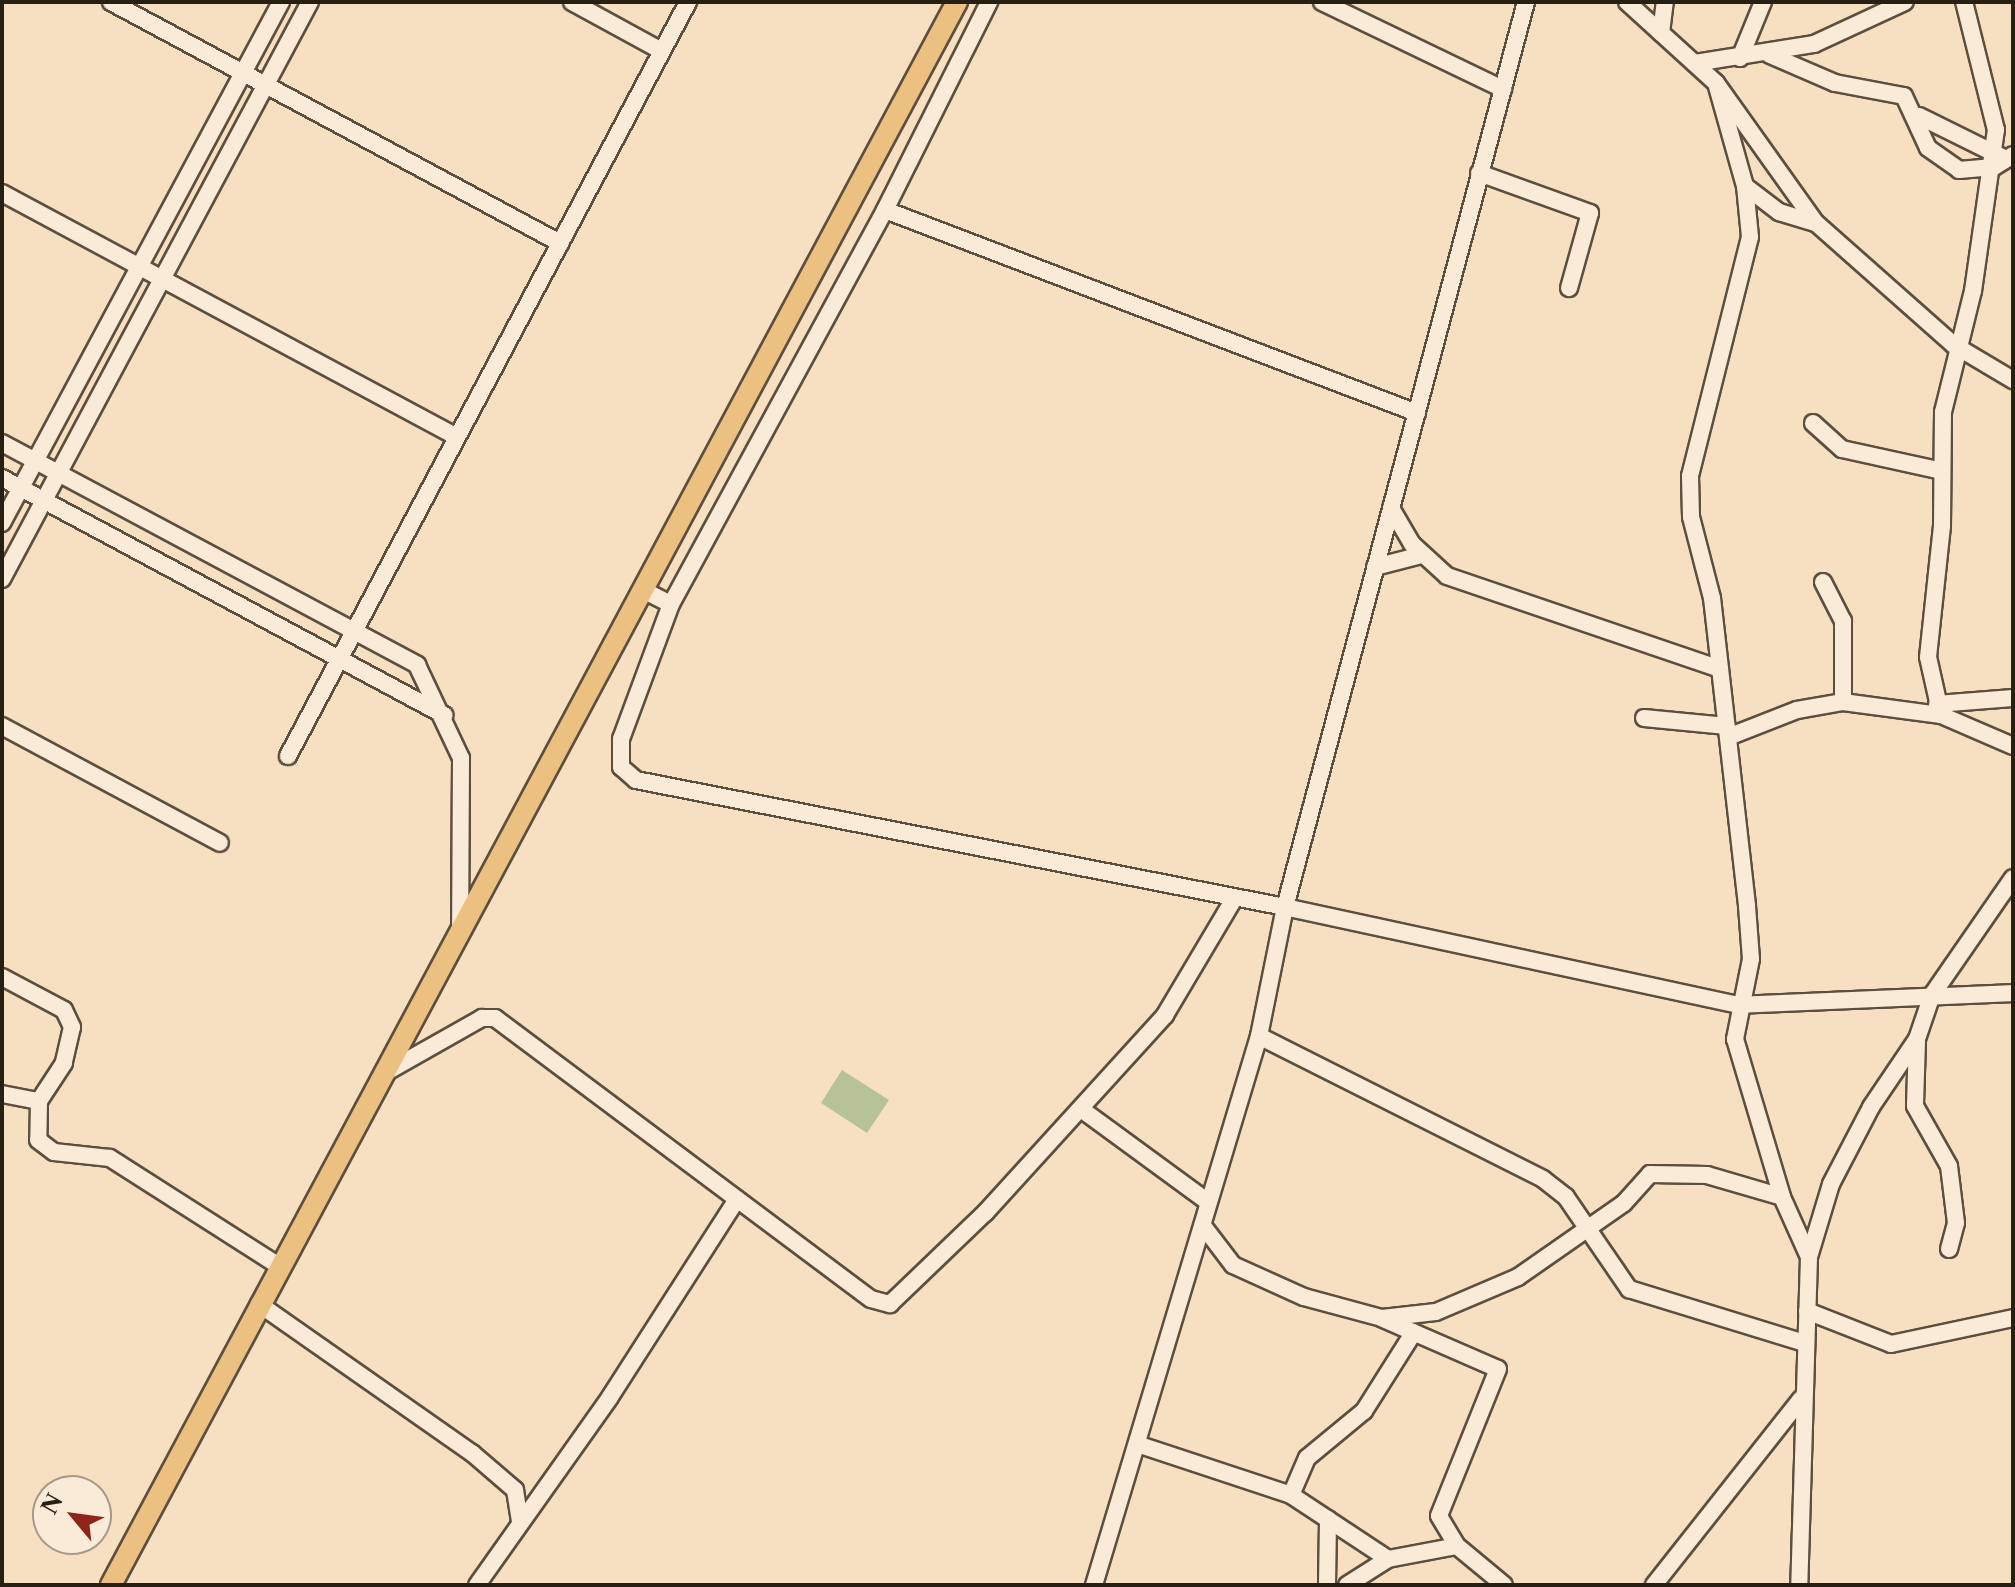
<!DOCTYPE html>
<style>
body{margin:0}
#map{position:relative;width:2015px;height:1587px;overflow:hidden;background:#f6e0c1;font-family:"Libre Caslon Text",serif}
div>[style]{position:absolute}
.green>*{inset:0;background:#b6c398}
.roads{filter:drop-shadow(2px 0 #5c4f3e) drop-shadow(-2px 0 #5c4f3e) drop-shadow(0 2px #5c4f3e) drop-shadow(0 -2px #5c4f3e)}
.minor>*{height:16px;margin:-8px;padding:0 8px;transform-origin:8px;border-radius:8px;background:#f9ebd7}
.major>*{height:20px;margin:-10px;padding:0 10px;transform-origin:10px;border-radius:10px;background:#ebc080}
span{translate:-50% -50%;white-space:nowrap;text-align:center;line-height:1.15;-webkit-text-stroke:6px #f9ebd7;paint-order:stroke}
.frame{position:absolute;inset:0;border:4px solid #281f13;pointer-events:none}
.north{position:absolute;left:32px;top:1475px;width:80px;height:80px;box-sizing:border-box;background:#f9ebd7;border:2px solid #a59989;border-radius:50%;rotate:299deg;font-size:22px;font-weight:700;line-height:32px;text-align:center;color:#281f13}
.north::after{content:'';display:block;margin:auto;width:28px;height:36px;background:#8f2418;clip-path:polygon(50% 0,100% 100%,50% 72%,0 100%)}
</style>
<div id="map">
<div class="green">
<i style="clip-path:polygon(842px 1070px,889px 1100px,867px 1133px,821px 1103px)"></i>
</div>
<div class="roads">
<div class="minor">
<i style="left:111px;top:2px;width:510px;rotate:28.22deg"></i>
<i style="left:572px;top:2px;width:102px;rotate:28.6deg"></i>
<i style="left:1322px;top:2px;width:201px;rotate:25.7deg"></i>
<i style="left:1627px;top:2px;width:120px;rotate:42.3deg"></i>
<i style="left:1716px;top:83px;width:172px;rotate:54.5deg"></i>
<i style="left:1816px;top:223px;width:184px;rotate:41.5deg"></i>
<i style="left:1954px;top:345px;width:69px;rotate:30.7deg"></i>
<i style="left:1661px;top:33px;width:31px;rotate:-83deg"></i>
<i style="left:1770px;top:55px;width:71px;rotate:23.3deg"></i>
<i style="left:1835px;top:83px;width:70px;rotate:10.7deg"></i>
<i style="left:1904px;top:96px;width:57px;rotate:65.2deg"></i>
<i style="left:1928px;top:148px;width:38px;rotate:35deg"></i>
<i style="left:1959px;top:170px;width:35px;rotate:-5deg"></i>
<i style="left:1994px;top:167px;width:22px;rotate:-32deg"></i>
<i style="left:1740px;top:58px;width:61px;rotate:-67.7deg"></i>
<i style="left:1695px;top:63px;width:121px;rotate:-9.1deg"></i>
<i style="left:1814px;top:44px;width:100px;rotate:-24.8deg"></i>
<i style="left:1716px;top:83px;width:107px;rotate:74.3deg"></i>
<i style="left:1745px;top:186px;width:51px;rotate:84.4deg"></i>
<i style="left:1750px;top:237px;width:246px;rotate:104.1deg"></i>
<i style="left:1690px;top:476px;width:41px;rotate:88.6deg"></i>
<i style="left:1691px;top:517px;width:84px;rotate:75.5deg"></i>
<i style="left:1712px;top:598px;width:310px;rotate:83.5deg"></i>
<i style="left:1747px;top:906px;width:53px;rotate:85.7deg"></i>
<i style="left:1751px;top:959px;width:82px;rotate:101.3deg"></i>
<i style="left:1735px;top:1039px;width:165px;rotate:73.4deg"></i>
<i style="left:1782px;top:1197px;width:66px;rotate:65.8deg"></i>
<i style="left:1809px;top:1257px;width:328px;rotate:91.7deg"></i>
<i style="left:1919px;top:116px;width:93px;rotate:26.3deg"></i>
<i style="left:1479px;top:173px;width:118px;rotate:19.8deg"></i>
<i style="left:1590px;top:213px;width:78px;rotate:105.6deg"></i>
<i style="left:1745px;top:186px;width:43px;rotate:37.4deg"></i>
<i style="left:1779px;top:212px;width:39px;rotate:17deg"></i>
<i style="left:2px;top:193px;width:516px;rotate:28.2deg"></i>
<i style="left:885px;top:210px;width:233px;rotate:-63.4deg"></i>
<i style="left:1417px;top:413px;width:569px;rotate:-159.11deg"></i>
<i style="left:885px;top:210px;width:448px;rotate:118.5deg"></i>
<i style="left:671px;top:604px;width:144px;rotate:110.3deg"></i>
<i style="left:621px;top:739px;width:28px;rotate:90deg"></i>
<i style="left:621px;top:767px;width:20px;rotate:41deg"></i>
<i style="left:636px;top:780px;width:661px;rotate:11.07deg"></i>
<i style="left:1285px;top:907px;width:463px;rotate:12.2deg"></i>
<i style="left:1738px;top:1005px;width:275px;rotate:-2.5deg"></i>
<i style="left:1813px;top:423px;width:39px;rotate:42deg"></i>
<i style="left:1842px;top:449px;width:102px;rotate:12.4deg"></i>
<i style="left:2px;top:443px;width:471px;rotate:28.1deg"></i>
<i style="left:417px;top:665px;width:103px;rotate:64.7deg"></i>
<i style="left:461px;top:758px;width:174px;rotate:90.3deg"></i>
<i style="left:2px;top:478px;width:502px;rotate:28.2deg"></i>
<i style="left:1391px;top:508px;width:42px;rotate:59.7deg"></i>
<i style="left:1412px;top:544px;width:47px;rotate:42.4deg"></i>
<i style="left:1447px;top:576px;width:288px;rotate:18.8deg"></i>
<i style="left:2px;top:523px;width:591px;rotate:-61.83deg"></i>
<i style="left:1375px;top:567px;width:48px;rotate:-14.6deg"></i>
<i style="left:2px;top:579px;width:654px;rotate:-61.91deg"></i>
<i style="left:1823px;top:582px;width:44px;rotate:62.9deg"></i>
<i style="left:1843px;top:621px;width:81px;rotate:90deg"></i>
<i style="left:643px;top:590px;width:31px;rotate:27deg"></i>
<i style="left:1937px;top:704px;width:76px;rotate:-4.5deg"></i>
<i style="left:1941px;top:715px;width:59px;rotate:-102.6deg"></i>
<i style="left:1928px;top:657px;width:132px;rotate:-83.9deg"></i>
<i style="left:1942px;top:526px;width:114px;rotate:-89.5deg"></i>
<i style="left:1943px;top:412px;width:125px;rotate:-76.1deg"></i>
<i style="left:1973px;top:291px;width:163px;rotate:-81.9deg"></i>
<i style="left:1996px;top:130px;width:132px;rotate:-104deg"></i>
<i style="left:1644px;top:718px;width:83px;rotate:5.5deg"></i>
<i style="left:2px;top:726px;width:247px;rotate:28.2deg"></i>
<i style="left:1728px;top:737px;width:74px;rotate:-21.4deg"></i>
<i style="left:1797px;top:710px;width:47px;rotate:-9.9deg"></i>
<i style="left:1843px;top:702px;width:99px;rotate:7.6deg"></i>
<i style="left:1941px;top:715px;width:78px;rotate:23.3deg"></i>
<i style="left:288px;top:756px;width:854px;rotate:-62.05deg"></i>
<i style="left:2px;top:977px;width:70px;rotate:28deg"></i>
<i style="left:64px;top:1010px;width:19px;rotate:65deg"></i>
<i style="left:72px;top:1027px;width:37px;rotate:103deg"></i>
<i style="left:64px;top:1063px;width:45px;rotate:123.3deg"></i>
<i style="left:39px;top:1101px;width:39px;rotate:91deg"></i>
<i style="left:38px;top:1140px;width:20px;rotate:37deg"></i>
<i style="left:54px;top:1152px;width:56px;rotate:6.1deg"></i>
<i style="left:110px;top:1158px;width:201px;rotate:32.6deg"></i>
<i style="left:1259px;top:1036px;width:318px;rotate:26.7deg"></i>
<i style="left:1543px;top:1179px;width:29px;rotate:38deg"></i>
<i style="left:1566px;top:1197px;width:112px;rotate:55.6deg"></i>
<i style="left:1629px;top:1289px;width:184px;rotate:17.1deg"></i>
<i style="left:1917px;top:1041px;width:65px;rotate:91.8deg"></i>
<i style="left:1915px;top:1106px;width:69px;rotate:60.5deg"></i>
<i style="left:1949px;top:1166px;width:57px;rotate:83deg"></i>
<i style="left:1956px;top:1223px;width:27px;rotate:105deg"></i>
<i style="left:383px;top:1074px;width:114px;rotate:-29.5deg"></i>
<i style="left:482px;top:1018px;width:13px"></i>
<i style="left:495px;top:1018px;width:469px;rotate:36.8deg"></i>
<i style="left:871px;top:1299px;width:20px;rotate:15deg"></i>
<i style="left:890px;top:1304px;width:132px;rotate:-43.8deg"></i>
<i style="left:985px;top:1213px;width:268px;rotate:-47.7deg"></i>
<i style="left:1165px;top:1015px;width:135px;rotate:-59.3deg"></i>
<i style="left:2px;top:1094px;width:38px;rotate:11deg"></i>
<i style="left:1081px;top:1109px;width:157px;rotate:36.2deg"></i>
<i style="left:1204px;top:1227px;width:48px;rotate:52.7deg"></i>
<i style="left:1233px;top:1265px;width:78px;rotate:24.3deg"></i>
<i style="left:1304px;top:1297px;width:81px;rotate:15.1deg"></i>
<i style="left:1382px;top:1318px;width:54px;rotate:-6.3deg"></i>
<i style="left:1436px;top:1312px;width:89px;rotate:-23.1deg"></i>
<i style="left:1518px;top:1277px;width:129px;rotate:-34.9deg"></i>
<i style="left:1624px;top:1203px;width:39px;rotate:-48deg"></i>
<i style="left:1650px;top:1174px;width:57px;rotate:1deg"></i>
<i style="left:1707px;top:1175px;width:78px;rotate:16.3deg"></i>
<i style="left:1809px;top:1257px;width:76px;rotate:-73.2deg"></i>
<i style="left:1831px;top:1184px;width:87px;rotate:-62.5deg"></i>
<i style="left:1871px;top:1107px;width:82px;rotate:-55.9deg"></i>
<i style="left:1917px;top:1039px;width:46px;rotate:-71.2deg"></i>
<i style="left:1932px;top:995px;width:142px;rotate:-55.3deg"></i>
<i style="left:259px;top:1304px;width:260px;rotate:35deg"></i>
<i style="left:472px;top:1453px;width:57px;rotate:40.7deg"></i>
<i style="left:515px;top:1490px;width:33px;rotate:81deg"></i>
<i style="left:1807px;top:1311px;width:90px;rotate:21.4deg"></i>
<i style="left:1891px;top:1344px;width:125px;rotate:-12deg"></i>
<i style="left:1383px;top:1319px;width:125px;rotate:23.5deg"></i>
<i style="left:1498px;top:1369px;width:158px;rotate:111.9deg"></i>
<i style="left:1439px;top:1516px;width:35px;rotate:59deg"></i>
<i style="left:1457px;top:1546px;width:61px;rotate:39.7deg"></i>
<i style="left:1140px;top:1445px;width:159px;rotate:18.3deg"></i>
<i style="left:1291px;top:1495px;width:116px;rotate:33.4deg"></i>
<i style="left:1388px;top:1559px;width:70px;rotate:-10.7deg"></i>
<i style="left:1291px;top:1495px;width:40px;rotate:-66.6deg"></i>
<i style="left:1307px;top:1458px;width:74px;rotate:-39.5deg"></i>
<i style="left:1364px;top:1411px;width:93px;rotate:-57.7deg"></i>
<i style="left:477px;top:1585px;width:230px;rotate:-54.7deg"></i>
<i style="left:610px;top:1397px;width:235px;rotate:-57.3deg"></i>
<i style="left:1094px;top:1585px;width:573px;rotate:-73.27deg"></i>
<i style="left:1259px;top:1036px;width:132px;rotate:-78.6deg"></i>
<i style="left:1285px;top:907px;width:937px;rotate:-75.09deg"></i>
<i style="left:1327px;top:1585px;width:66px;rotate:-89.1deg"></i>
<i style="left:1347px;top:1585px;width:49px;rotate:-32.4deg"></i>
<i style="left:1654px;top:1585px;width:237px;rotate:-51.7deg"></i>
</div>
<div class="major">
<i style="left:111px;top:1585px;width:1795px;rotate:-61.88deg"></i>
</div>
</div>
<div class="frame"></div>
<div class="north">N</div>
</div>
